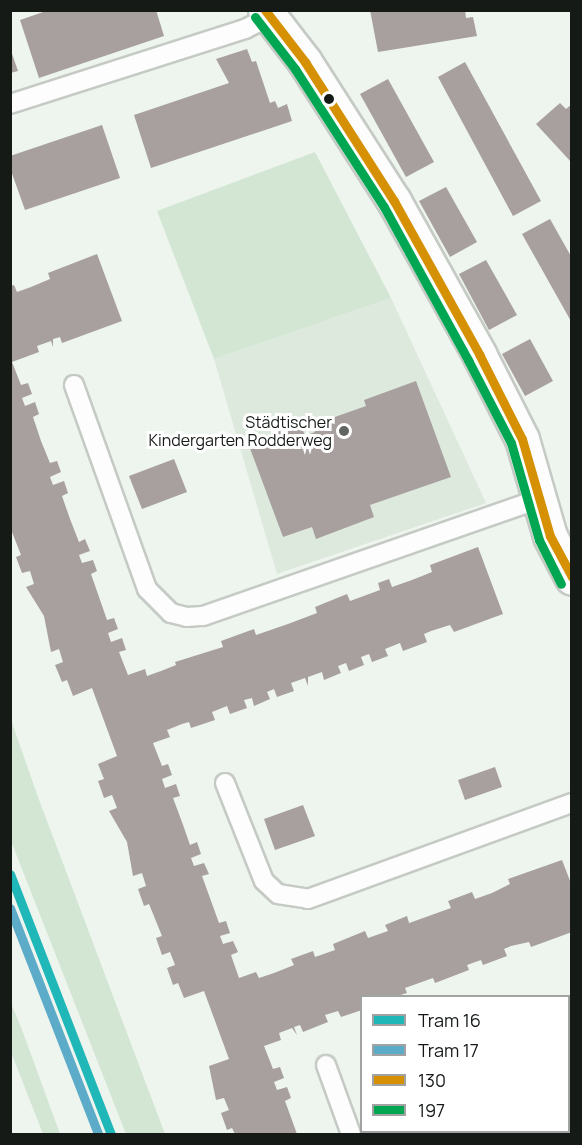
<!DOCTYPE html>
<meta charset="utf-8">
<style>
body{margin:0}
#map{position:relative;width:582px;height:1145px;overflow:hidden;background:#eef4ee;font-family:Manrope,sans-serif}
div>[style]{position:absolute}
.built>*{inset:0;background:#dee9de}
.green>*{inset:0;background:#d2e6d3}
.building>*{inset:0;background:#a8a09e}
.roads{filter:drop-shadow(2px 0 #c5cac5) drop-shadow(-2px 0 #c5cac5) drop-shadow(0 2px #c5cac5) drop-shadow(0 -2px #c5cac5)}
.service>*{height:18px;margin:-9px;padding:0 9px;transform-origin:9px;border-radius:9px;background:#fcfdfc}
.minor>*{height:33px;margin:-16.5px;padding:0 16.5px;transform-origin:16.5px;border-radius:16.5px;background:#fcfdfc}
.bus-1>*{height:9px;margin:-4.5px;padding:0 4.5px;transform-origin:4.5px;border-radius:4.5px;background:#d59103}
.bus-2>*{height:9px;margin:-4.5px;padding:0 4.5px;transform-origin:4.5px;border-radius:4.5px;background:#00a651}
.tram-1>*{height:9px;margin:-4.5px;padding:0 4.5px;transform-origin:4.5px;border-radius:4.5px;background:#20b7b8}
.tram-2>*{height:9px;margin:-4.5px;padding:0 4.5px;transform-origin:4.5px;border-radius:4.5px;background:#5babc9}
.dots>*{width:16px;height:16px;translate:-50% -50%;box-sizing:border-box;border:3px solid #fff;border-radius:50%}
span{translate:-50% -50%;white-space:nowrap;text-align:center;line-height:1.15;-webkit-text-stroke:6px #fff;paint-order:stroke}
.poi-label{font-size:16px;color:#151a16}
.right{translate:-100% -50%;text-align:right}
.frame{position:absolute;inset:0;border:12px solid #151a16;pointer-events:none}
.legend{position:absolute;left:360px;top:995px;width:210px;height:138px;box-sizing:border-box;background:#fff;border:2px solid #a1a3a2;margin:0;padding:8px 10px;list-style:none;font-size:18px;color:#151a16}
.legend li{display:flex;align-items:center;gap:12px;height:30px}
.legend b{width:30px;border:2px solid #a1a3a2}
</style>
<div id="map">
<div class="built">
<i style="clip-path:polygon(391px 298px,486px 503px,277px 574px,214px 359px)"></i>
</div>
<div class="green">
<i style="clip-path:polygon(315px 152px,391px 298px,214px 359px,157px 211px)"></i>
<i style="clip-path:polygon(11px 720px,38px 797px,165px 1134px,126px 1134px,11px 841px)"></i>
<i style="clip-path:polygon(10px 1001px,21px 1027px,60px 1134px,43px 1134px,11px 1052px)"></i>
</div>
<div class="building">
<i style="clip-path:polygon(49px 10px,156px 10px,164px 36px,39px 78px,20px 20px)"></i>
<i style="clip-path:polygon(370px 10px,465px 10px,466px 18px,473px 17px,477px 36px,378px 52px)"></i>
<i style="clip-path:polygon(10px 48px,18px 71px,10px 73px)"></i>
<i style="clip-path:polygon(247px 49px,252px 62px,256px 61px,270px 103px,275px 101px,278px 108px,287px 104px,292px 121px,151px 168px,134px 115px,229px 83px,216px 59px)"></i>
<i style="clip-path:polygon(465px 62px,541px 201px,513px 216px,438px 77px)"></i>
<i style="clip-path:polygon(388px 79px,434px 162px,406px 177px,360px 94px)"></i>
<i style="clip-path:polygon(560px 103px,566px 109px,572px 104px,572px 163px,536px 124px)"></i>
<i style="clip-path:polygon(102px 125px,120px 178px,25px 210px,10px 168px,10px 156px)"></i>
<i style="clip-path:polygon(446px 187px,477px 242px,450px 257px,419px 201px)"></i>
<i style="clip-path:polygon(550px 219px,572px 258px,572px 323px,522px 234px)"></i>
<i style="clip-path:polygon(97px 254px,122px 321px,62px 343px,60px 337px,53px 339px,53px 347px,51px 341px,37px 346px,39px 352px,12px 362px,21px 385px,28px 383px,32px 394px,22px 398px,25px 406px,35px 402px,39px 414px,33px 417px,41px 441px,50px 463px,57px 461px,61px 472px,50px 477px,53px 485px,64px 481px,68px 493px,62px 496px,70px 519px,79px 542px,85px 539px,90px 551px,79px 555px,82px 563px,93px 560px,97px 571px,91px 574px,107px 620px,114px 618px,118px 629px,108px 633px,111px 642px,122px 638px,126px 650px,119px 652px,128px 675px,145px 669px,147px 676px,161px 671px,176px 665px,175px 662px,223px 647px,221px 641px,254px 629px,256px 635px,288px 624px,317px 613px,315px 607px,347px 594px,350px 601px,380px 590px,378px 583px,389px 579px,392px 587px,412px 580px,432px 572px,430px 565px,478px 547px,503px 614px,454px 632px,450px 625px,431px 631px,424px 634px,427px 642px,403px 651px,400px 643px,385px 649px,388px 656px,372px 662px,369px 654px,361px 657px,364px 665px,349px 671px,346px 663px,338px 666px,341px 673px,324px 680px,322px 672px,308px 677px,308px 686px,305px 678px,291px 683px,294px 691px,277px 697px,274px 689px,267px 692px,270px 699px,254px 706px,252px 698px,244px 700px,247px 708px,230px 714px,227px 706px,212px 712px,215px 720px,191px 728px,189px 722px,182px 724px,167px 730px,170px 737px,153px 743px,162px 766px,168px 764px,172px 775px,162px 779px,165px 788px,176px 784px,180px 796px,173px 798px,182px 822px,190px 845px,197px 842px,201px 854px,191px 858px,194px 866px,204px 863px,209px 874px,202px 876px,219px 923px,226px 921px,230px 933px,220px 936px,223px 944px,233px 941px,238px 952px,231px 955px,239px 978px,256px 972px,259px 978px,274px 973px,294px 965px,291px 959px,313px 951px,315px 957px,335px 950px,333px 944px,365px 931px,368px 938px,388px 931px,385px 925px,407px 916px,409px 923px,412px 922px,451px 908px,448px 901px,472px 892px,475px 899px,492px 893px,510px 884px,508px 879px,562px 860px,572px 886px,572px 932px,531px 947px,529px 942px,511px 946px,504px 949px,507px 956px,483px 965px,481px 960px,467px 965px,469px 970px,435px 983px,433px 978px,405px 988px,407px 993px,397px 996px,362px 996px,362px 1010px,341px 1017px,338px 1011px,325px 1015px,328px 1022px,303px 1032px,300px 1025px,294px 1027px,297px 1035px,292px 1028px,279px 1033px,281px 1040px,264px 1046px,273px 1069px,280px 1067px,284px 1078px,274px 1082px,277px 1090px,287px 1087px,291px 1098px,285px 1101px,297px 1134px,235px 1134px,232px 1128px,227px 1130px,221px 1113px,229px 1110px,224px 1098px,216px 1100px,209px 1066px,229px 1059px,204px 991px,184px 998px,178px 983px,173px 985px,167px 968px,175px 965px,170px 952px,162px 955px,156px 938px,162px 936px,149px 904px,144px 906px,138px 889px,146px 886px,142px 873px,133px 876px,127px 842px,109px 811px,117px 808px,112px 795px,104px 798px,98px 781px,104px 779px,98px 764px,117px 756px,92px 688px,73px 696px,67px 680px,62px 682px,55px 665px,63px 662px,59px 649px,51px 652px,44px 616px,26px 587px,34px 584px,30px 571px,22px 573px,16px 557px,21px 555px,10px 527px,10px 286px,14px 285px,17px 292px,31px 287px,50px 279px,48px 273px)"></i>
<i style="clip-path:polygon(486px 260px,517px 315px,489px 330px,459px 274px)"></i>
<i style="clip-path:polygon(530px 339px,553px 381px,525px 396px,502px 354px)"></i>
<i style="clip-path:polygon(416px 381px,451px 477px,370px 505px,374px 517px,316px 539px,312px 527px,283px 537px,248px 443px,300px 423px,305px 436px,315px 432px,312px 425px,366px 406px,364px 400px)"></i>
<i style="clip-path:polygon(174px 459px,187px 492px,142px 509px,129px 476px)"></i>
<i style="clip-path:polygon(495px 767px,502px 787px,465px 800px,458px 780px)"></i>
<i style="clip-path:polygon(303px 805px,315px 836px,275px 850px,264px 819px)"></i>
</div>
<div class="roads">
<div class="service">
<i style="left:10px;top:104px;width:247px;rotate:-17.7deg"></i>
<i style="left:245px;top:29px;width:28px;rotate:-27deg"></i>
<i style="left:74px;top:385px;width:217px;rotate:70.3deg"></i>
<i style="left:147px;top:589px;width:34px;rotate:45deg"></i>
<i style="left:171px;top:613px;width:16px;rotate:14deg"></i>
<i style="left:187px;top:617px;width:16px;rotate:-4deg"></i>
<i style="left:203px;top:616px;width:359px;rotate:-19.2deg"></i>
<i style="left:225px;top:783px;width:105px;rotate:68.3deg"></i>
<i style="left:264px;top:881px;width:19px;rotate:43deg"></i>
<i style="left:278px;top:894px;width:30px;rotate:9deg"></i>
<i style="left:308px;top:899px;width:281px;rotate:-20deg"></i>
<i style="left:326px;top:1065px;width:73px;rotate:70.1deg"></i>
<i style="left:568px;top:1116px;width:4px;rotate:-27deg"></i>
<i style="left:519px;top:1134px;width:7px;rotate:-16deg"></i>
</div>
<div class="minor">
<i style="left:265px;top:10px;width:66px;rotate:52.4deg"></i>
<i style="left:305px;top:62px;width:165px;rotate:57.4deg"></i>
<i style="left:394px;top:201px;width:175px;rotate:60.9deg"></i>
<i style="left:479px;top:354px;width:95px;rotate:63.2deg"></i>
<i style="left:522px;top:439px;width:101px;rotate:73.9deg"></i>
<i style="left:550px;top:536px;width:47px;rotate:62.4deg"></i>
</div>
</div>
<div class="bus-1">
<i style="left:265px;top:10px;width:66px;rotate:52.4deg"></i>
<i style="left:305px;top:62px;width:165px;rotate:57.4deg"></i>
<i style="left:394px;top:201px;width:175px;rotate:60.9deg"></i>
<i style="left:479px;top:354px;width:95px;rotate:63.2deg"></i>
<i style="left:522px;top:439px;width:101px;rotate:73.9deg"></i>
<i style="left:550px;top:536px;width:47px;rotate:61.8deg"></i>
</div>
<div class="bus-2">
<i style="left:255px;top:17px;width:66px;rotate:52.4deg"></i>
<i style="left:295px;top:69px;width:164px;rotate:57.2deg"></i>
<i style="left:384px;top:207px;width:175px;rotate:61.2deg"></i>
<i style="left:468px;top:360px;width:93px;rotate:62.6deg"></i>
<i style="left:511px;top:443px;width:101px;rotate:73.9deg"></i>
<i style="left:539px;top:540px;width:49px;rotate:63.4deg"></i>
</div>
<div class="tram-1">
<i style="left:10px;top:874px;width:279px;rotate:68.8deg"></i>
</div>
<div class="tram-2">
<i style="left:10px;top:908px;width:243px;rotate:68.7deg"></i>
</div>
<div class="dots">
<i style="left:329px;top:99px;background:#151a16"></i>
<i style="left:344px;top:431px;background:#616662"></i>
</div>
<div class="poi-label">
<span class="right" style="left:332px;top:431px">Städtischer<br>Kindergarten Rodderweg</span>
</div>
<div class="frame"></div>
<ul class="legend">
<li><b style="height:8px;background:#20b7b8"></b>Tram 16</li>
<li><b style="height:8px;background:#5babc9"></b>Tram 17</li>
<li><b style="height:8px;background:#d59103"></b>130</li>
<li><b style="height:8px;background:#00a651"></b>197</li>
</ul>
</div>
